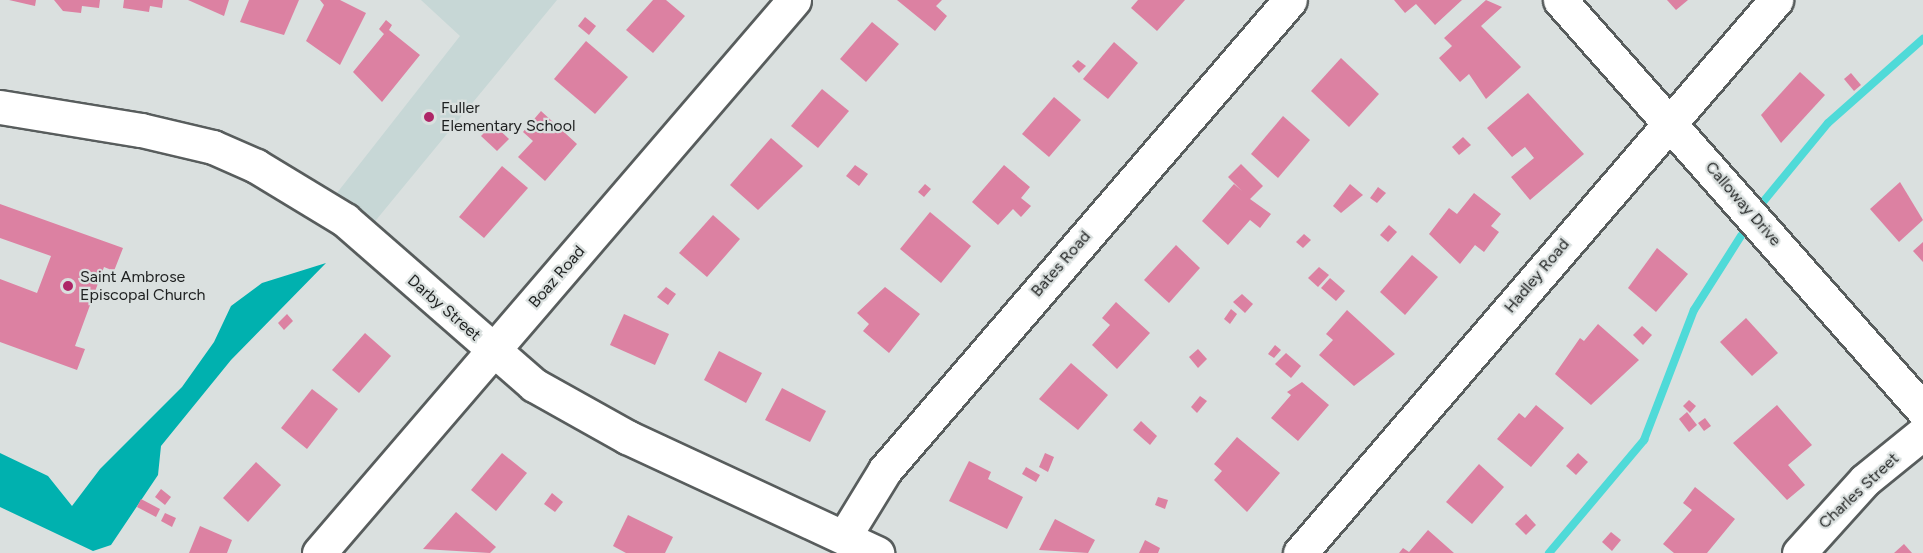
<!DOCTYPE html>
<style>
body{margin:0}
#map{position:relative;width:1923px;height:553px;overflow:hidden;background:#dae0df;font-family:Figtree,sans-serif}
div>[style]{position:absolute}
.built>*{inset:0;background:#c7d7d6}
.forest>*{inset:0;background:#00b1af}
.stream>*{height:8px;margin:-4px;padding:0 4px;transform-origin:4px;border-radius:4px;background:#4fdad8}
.building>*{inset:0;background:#dc81a2}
.roads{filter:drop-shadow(2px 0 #585d5d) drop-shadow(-2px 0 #585d5d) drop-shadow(0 2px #585d5d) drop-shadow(0 -2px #585d5d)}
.minor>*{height:33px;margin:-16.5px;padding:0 16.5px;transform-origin:16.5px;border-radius:16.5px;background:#fff}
.dots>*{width:16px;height:16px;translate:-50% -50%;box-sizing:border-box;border:3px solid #dae0df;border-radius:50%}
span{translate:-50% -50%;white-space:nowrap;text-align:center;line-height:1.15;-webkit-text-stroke:4.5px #dae0df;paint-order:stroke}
.poi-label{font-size:16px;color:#1e2020}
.left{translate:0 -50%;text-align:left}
.street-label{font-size:16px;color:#1e2020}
</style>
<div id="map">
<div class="built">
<i style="clip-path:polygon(421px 0,557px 0,372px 225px,333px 198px,460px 36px)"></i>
</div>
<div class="forest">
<i style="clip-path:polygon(326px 263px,231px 360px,161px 446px,158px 475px,111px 545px,93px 551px,0 507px,0 453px,48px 476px,72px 506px,100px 469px,182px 387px,214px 342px,231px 306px,262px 283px)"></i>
</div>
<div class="stream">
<i style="left:1763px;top:202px;width:102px;rotate:-50.6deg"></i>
<i style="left:1828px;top:123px;width:127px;rotate:-41.5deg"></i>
<i style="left:1549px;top:553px;width:148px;rotate:-49.9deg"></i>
<i style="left:1644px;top:440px;width:139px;rotate:-69deg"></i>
<i style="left:1694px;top:310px;width:88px;rotate:-57.6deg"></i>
</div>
<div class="building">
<i style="clip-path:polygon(9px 0,36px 0,35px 6px)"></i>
<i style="clip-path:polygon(54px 0,100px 0,99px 8px,82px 6px,81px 13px,63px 11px)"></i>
<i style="clip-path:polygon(124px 0,163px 0,162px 8px,150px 6px,149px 12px,123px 8px)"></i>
<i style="clip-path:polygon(188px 0,229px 0,224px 16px)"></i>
<i style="clip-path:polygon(249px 0,299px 0,284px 35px,240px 22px)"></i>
<i style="clip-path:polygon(320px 0,340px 0,366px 13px,340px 65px,306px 41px,324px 5px)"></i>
<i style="clip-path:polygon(653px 0,666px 0,685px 16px,653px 53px,626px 30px)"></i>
<i style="clip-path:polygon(897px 0,942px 0,936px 6px,947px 16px,935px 31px)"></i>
<i style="clip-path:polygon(1138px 0,1185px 0,1157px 31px,1131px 8px)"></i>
<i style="clip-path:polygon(1394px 0,1462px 0,1435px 25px,1416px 4px,1405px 13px)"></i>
<i style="clip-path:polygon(1486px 0,1502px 7px,1481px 26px,1521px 67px,1486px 99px,1469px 74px,1460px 82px,1439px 58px,1452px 46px,1444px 38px)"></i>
<i style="clip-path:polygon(1667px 0,1688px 0,1676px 10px)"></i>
<i style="clip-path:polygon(585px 17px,596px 26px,589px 35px,578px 26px)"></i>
<i style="clip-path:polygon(386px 20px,392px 25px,389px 30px,420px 55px,382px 102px,353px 72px,384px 34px,379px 29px)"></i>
<i style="clip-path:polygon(872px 22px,899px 44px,866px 82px,840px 59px)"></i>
<i style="clip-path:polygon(586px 41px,628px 77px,595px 114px,554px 79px)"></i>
<i style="clip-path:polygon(1114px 42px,1138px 63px,1108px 99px,1083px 79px)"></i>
<i style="clip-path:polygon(1341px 58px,1379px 94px,1349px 127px,1311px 91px)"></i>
<i style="clip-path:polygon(1078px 60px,1086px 66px,1079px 73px,1072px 66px)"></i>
<i style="clip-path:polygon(1800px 72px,1825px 95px,1781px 143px,1761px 115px)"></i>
<i style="clip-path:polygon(1851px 73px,1861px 85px,1854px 91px,1844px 79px)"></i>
<i style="clip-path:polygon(822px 89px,849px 111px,818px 148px,791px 126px)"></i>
<i style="clip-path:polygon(1528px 93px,1584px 154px,1530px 200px,1511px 177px,1534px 158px,1525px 147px,1512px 157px,1487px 128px)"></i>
<i style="clip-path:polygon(1054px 97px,1081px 120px,1049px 157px,1022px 134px)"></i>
<i style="clip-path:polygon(541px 111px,577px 144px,545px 181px,518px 157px,533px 141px,523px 132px)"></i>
<i style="clip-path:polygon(1283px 116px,1310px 140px,1278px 178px,1251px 154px)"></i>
<i style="clip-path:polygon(493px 124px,509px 139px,497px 151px,481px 136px)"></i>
<i style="clip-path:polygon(1463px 137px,1471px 145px,1459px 155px,1452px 147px)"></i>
<i style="clip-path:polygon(771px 138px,803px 166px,758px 210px,730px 185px)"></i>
<i style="clip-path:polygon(1241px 164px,1263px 186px,1250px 199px,1271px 214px,1260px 228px,1250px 220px,1228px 245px,1202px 221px,1234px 184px,1242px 191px,1228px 177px)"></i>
<i style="clip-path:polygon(855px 165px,868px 174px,859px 186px,846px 176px)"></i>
<i style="clip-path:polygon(1004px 165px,1030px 187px,1021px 198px,1031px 206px,1021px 217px,1013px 209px,998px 225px,972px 202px)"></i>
<i style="clip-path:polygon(502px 166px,528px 188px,484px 238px,459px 217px)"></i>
<i style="clip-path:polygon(1900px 182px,1923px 220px,1899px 242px,1870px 209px)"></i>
<i style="clip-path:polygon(925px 184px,931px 189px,924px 197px,918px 192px)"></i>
<i style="clip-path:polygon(1350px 184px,1363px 195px,1341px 213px,1333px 206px)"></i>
<i style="clip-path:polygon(1378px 187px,1386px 193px,1377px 203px,1370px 198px)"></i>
<i style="clip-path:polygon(1474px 193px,1501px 214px,1491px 226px,1499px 232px,1484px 252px,1475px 245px,1460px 264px,1429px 234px,1449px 208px,1457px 214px)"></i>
<i style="clip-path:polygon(0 204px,123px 248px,114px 271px,104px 267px,75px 346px,85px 349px,77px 370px,0 342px,0 279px,37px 293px,51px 256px,0 238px)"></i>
<i style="clip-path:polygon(930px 212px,971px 246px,941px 283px,900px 249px)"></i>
<i style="clip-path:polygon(713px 215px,740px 239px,707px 277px,679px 253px)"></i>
<i style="clip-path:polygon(1389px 225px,1397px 232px,1388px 242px,1380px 235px)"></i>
<i style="clip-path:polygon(1304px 234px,1311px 240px,1303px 248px,1296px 242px)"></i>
<i style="clip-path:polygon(1923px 242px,1923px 262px,1913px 251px)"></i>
<i style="clip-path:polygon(1176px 245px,1200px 268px,1169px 303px,1144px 280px)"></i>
<i style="clip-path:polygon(1657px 248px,1688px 274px,1656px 312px,1628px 288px)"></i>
<i style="clip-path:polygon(1412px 255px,1438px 277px,1405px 315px,1380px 292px)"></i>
<i style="clip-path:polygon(1319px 267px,1329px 275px,1318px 287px,1308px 278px)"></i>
<i style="clip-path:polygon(1330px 278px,1345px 291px,1336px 301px,1321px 288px)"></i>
<i style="clip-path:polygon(666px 287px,676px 294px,668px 305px,657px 297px)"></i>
<i style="clip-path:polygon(885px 287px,920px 314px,889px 353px,863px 331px,869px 324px,857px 313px)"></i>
<i style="clip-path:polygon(1242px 294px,1253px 304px,1245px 313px,1233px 302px)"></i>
<i style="clip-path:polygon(1116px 302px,1150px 333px,1117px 369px,1092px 345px,1110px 325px,1102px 318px)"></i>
<i style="clip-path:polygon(1231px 309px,1237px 314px,1230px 324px,1224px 319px)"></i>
<i style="clip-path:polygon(1347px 310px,1395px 354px,1354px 386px,1319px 355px,1333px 340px,1326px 334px)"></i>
<i style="clip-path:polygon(287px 314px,293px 321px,284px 330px,278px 323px)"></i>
<i style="clip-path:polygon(624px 314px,669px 334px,655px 365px,610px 345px)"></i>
<i style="clip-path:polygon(1746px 318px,1778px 353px,1752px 376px,1720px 342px)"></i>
<i style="clip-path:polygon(1598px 324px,1639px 360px,1591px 405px,1555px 374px,1580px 338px,1584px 341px)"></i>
<i style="clip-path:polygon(1642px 326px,1652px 335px,1643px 345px,1633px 335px)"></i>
<i style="clip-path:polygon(365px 333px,391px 356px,359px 393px,332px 370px)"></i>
<i style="clip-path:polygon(1275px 345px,1281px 350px,1274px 358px,1268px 354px)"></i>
<i style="clip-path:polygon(1198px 349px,1207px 359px,1198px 368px,1189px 357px)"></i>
<i style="clip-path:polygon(719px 351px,762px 373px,746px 403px,704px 380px)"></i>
<i style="clip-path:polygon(1286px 353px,1301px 366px,1291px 378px,1275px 364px)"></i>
<i style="clip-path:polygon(1071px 363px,1108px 395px,1078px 430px,1039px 399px)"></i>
<i style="clip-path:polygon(1302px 382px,1329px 405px,1298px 441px,1271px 418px,1291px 395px,1287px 392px)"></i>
<i style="clip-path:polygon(782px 388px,826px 411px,810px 442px,765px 420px)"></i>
<i style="clip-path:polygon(312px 389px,338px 409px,307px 449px,281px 428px)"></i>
<i style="clip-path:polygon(1200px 396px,1207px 401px,1197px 413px,1191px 407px)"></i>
<i style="clip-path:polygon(1689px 400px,1696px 406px,1690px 413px,1683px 406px)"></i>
<i style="clip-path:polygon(1536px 405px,1564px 428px,1531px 467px,1497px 439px,1519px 413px,1525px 418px)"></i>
<i style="clip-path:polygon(1777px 405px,1812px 445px,1788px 465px,1805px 485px,1787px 500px,1733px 443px)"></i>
<i style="clip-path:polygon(1687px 412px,1697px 425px,1689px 432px,1679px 419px)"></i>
<i style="clip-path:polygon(1705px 418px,1711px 426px,1704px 431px,1698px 423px)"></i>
<i style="clip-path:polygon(1141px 421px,1157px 436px,1150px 445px,1133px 430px)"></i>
<i style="clip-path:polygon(1237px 437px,1280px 473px,1247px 512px,1214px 480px,1222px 471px,1214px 464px)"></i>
<i style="clip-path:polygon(502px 453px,527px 473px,496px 511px,471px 490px)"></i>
<i style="clip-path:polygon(1045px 453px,1054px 457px,1048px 472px,1039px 467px)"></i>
<i style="clip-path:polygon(1578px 453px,1588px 462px,1576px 475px,1566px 466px)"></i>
<i style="clip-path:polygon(969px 461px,991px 472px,988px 479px,1023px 497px,1007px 529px,949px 501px)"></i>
<i style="clip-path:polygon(256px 462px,281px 485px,248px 522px,223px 498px)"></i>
<i style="clip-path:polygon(1479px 464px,1504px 487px,1472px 524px,1446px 502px)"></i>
<i style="clip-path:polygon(1026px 467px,1040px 475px,1036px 482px,1022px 474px)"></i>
<i style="clip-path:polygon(1695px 487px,1735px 519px,1707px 553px,1674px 553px,1663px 544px,1692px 510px,1683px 503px)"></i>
<i style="clip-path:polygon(161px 489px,171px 497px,165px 505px,155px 497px)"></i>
<i style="clip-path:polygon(552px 493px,563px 502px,555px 512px,544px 504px)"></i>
<i style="clip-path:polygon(1158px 497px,1168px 500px,1165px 509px,1155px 505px)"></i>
<i style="clip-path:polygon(141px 499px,160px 509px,156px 517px,137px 507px)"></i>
<i style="clip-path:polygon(456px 512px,496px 547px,490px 553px,423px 549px)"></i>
<i style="clip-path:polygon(165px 513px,176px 518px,172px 527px,161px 521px)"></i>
<i style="clip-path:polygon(1526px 514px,1536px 525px,1526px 535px,1515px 524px)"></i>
<i style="clip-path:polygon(628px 515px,673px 537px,665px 553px,626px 553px,613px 546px)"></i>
<i style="clip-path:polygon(1055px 519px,1095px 540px,1088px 553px,1039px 550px)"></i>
<i style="clip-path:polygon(200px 526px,232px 540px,227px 553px,189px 553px)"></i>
<i style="clip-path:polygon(1428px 530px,1454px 553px,1399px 553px,1403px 548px,1409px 552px)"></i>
<i style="clip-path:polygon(1611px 532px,1621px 540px,1612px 551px,1602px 542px)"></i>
<i style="clip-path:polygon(1145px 540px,1160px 548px,1158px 553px,1139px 553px)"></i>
<i style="clip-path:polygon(1904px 544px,1912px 553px,1894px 553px)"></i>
</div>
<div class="roads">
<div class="minor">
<i style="left:1560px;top:0;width:548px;rotate:48.48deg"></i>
<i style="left:0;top:107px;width:143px;rotate:9.3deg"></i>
<i style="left:141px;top:130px;width:74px;rotate:13.3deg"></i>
<i style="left:213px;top:147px;width:47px;rotate:23.8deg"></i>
<i style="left:256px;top:166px;width:104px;rotate:31.2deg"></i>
<i style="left:345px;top:220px;width:251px;rotate:41.1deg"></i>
<i style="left:534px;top:385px;width:107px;rotate:29.2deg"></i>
<i style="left:627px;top:437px;width:276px;rotate:24.9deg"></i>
<i style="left:844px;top:537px;width:79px;rotate:-58.5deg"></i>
<i style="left:885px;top:470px;width:620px;rotate:-49.25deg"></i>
<i style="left:319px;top:553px;width:729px;rotate:-49.34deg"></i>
<i style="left:1300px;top:553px;width:730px;rotate:-49.28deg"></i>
<i style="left:1799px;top:553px;width:98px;rotate:-47.9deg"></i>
<i style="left:1865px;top:480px;width:75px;rotate:-39deg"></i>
</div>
</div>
<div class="dots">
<i style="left:429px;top:117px;background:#ae2567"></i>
<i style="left:68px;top:286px;background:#ae2567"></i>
</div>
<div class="poi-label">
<span class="left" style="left:441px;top:117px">Fuller<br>Elementary School</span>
<span class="left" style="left:80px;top:286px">Saint Ambrose<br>Episcopal Church</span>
</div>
<div class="street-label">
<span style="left:1743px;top:204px;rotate:49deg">Calloway Drive</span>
<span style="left:1061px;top:264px;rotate:-49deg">Bates Road</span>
<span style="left:1537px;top:276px;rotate:-50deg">Hadley Road</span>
<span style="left:557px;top:277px;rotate:-49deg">Boaz Road</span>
<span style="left:444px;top:308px;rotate:41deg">Darby Street</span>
<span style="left:1859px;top:491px;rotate:-43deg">Charles Street</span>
</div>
</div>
